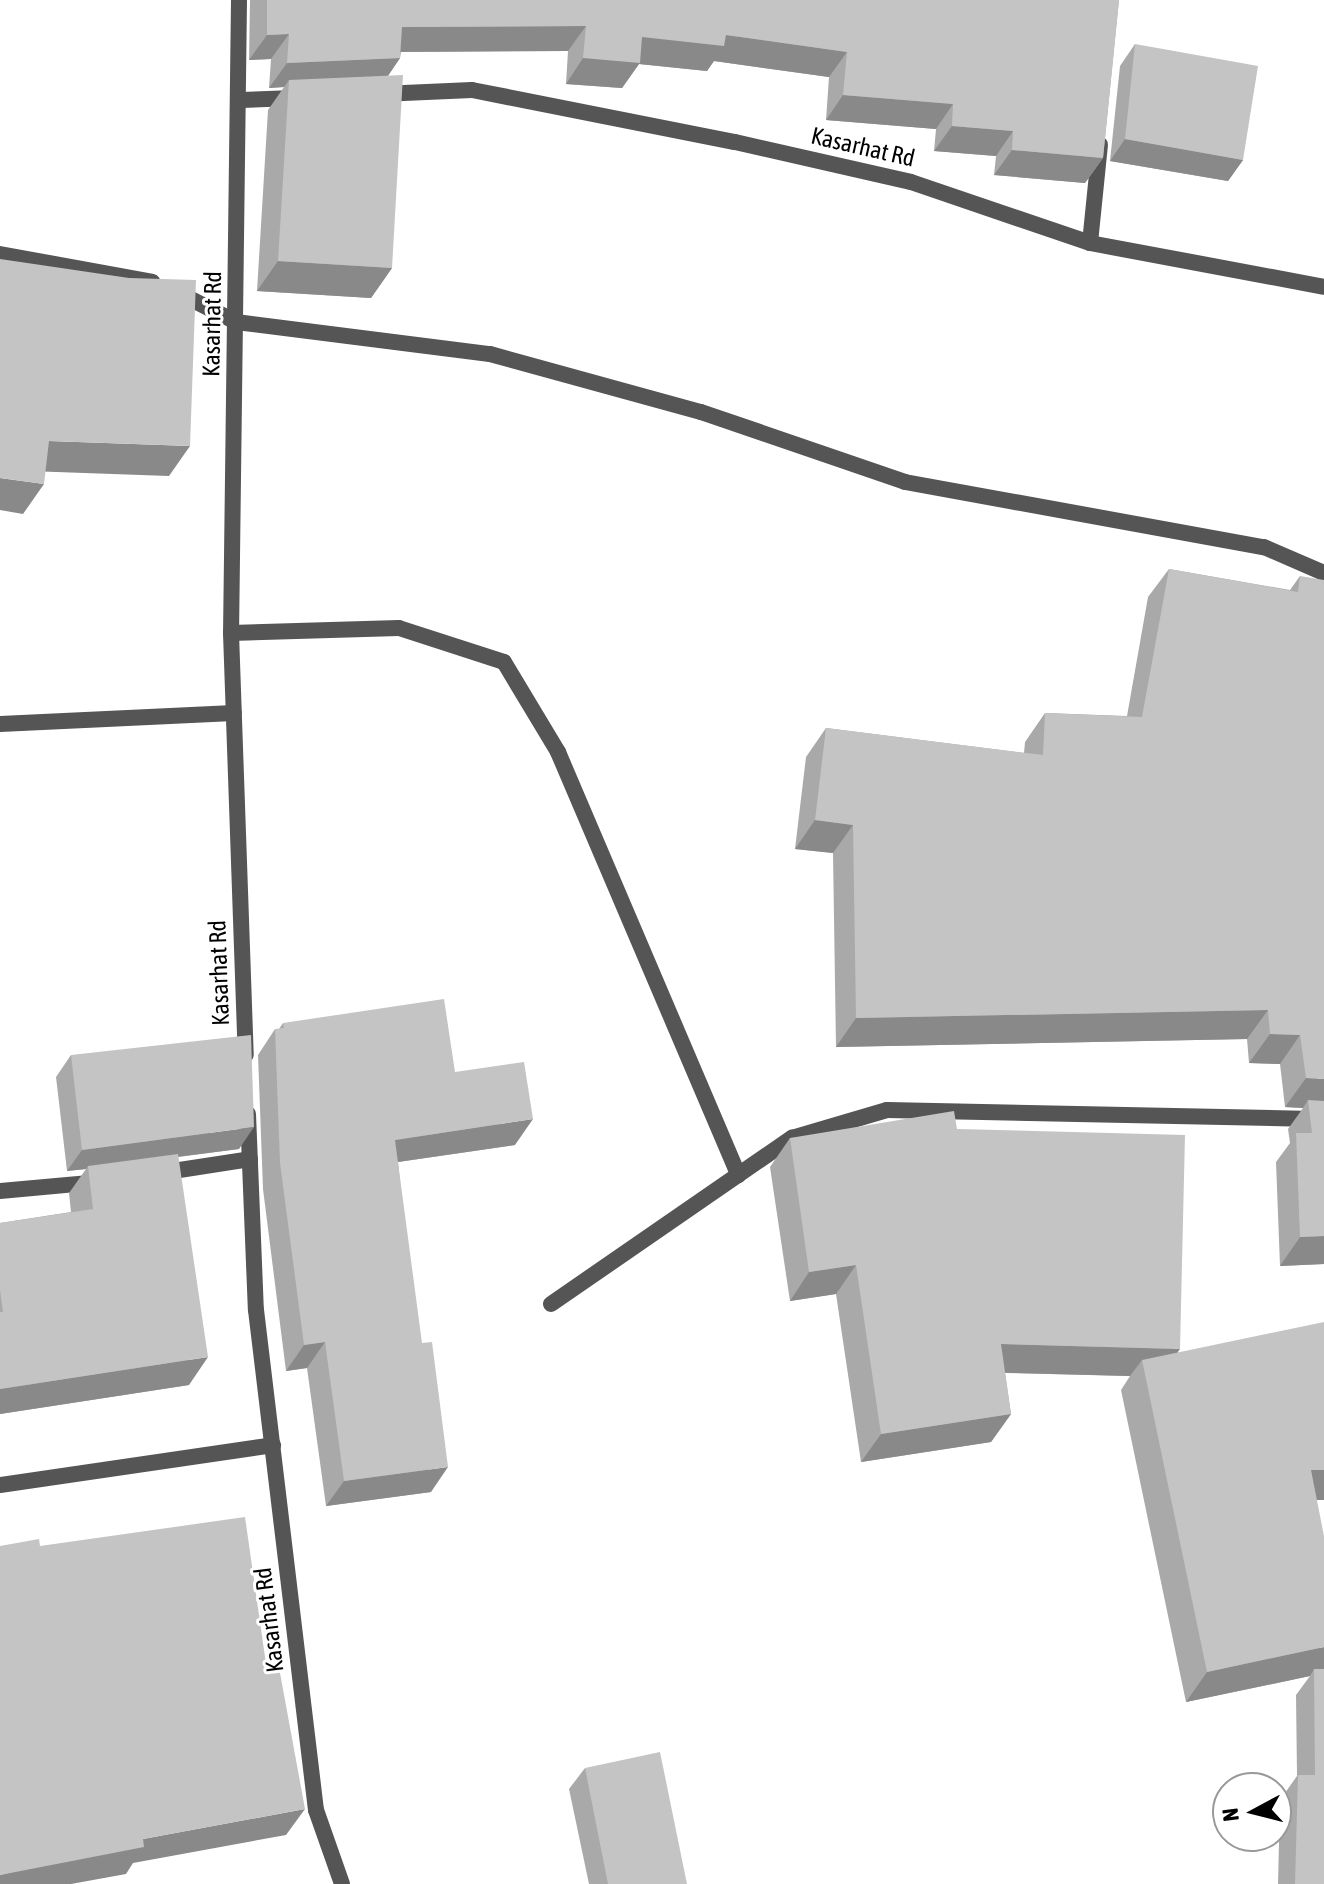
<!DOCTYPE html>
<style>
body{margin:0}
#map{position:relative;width:1324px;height:1884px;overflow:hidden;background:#fff;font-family:"Asap Condensed",sans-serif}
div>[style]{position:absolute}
.street>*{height:16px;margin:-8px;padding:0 8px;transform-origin:8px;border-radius:8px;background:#555}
.wall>*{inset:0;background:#a9a9a9}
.shaded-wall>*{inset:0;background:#898989}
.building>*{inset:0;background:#c4c4c4}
span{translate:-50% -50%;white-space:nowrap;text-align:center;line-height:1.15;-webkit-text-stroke:6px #fff;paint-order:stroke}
.street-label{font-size:24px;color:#000}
.north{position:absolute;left:1212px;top:1772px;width:80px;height:80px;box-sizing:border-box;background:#fff;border:2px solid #999;border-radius:50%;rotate:263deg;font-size:22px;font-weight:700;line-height:32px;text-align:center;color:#000}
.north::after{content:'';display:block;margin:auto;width:28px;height:36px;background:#000;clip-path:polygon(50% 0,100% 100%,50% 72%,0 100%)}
</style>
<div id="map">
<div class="street">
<i style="left:239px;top:0;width:633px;rotate:90.72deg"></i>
<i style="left:231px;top:633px;width:422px;rotate:88deg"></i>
<i style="left:381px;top:94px;width:91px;rotate:-2.5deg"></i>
<i style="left:472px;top:90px;width:268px;rotate:11.2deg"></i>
<i style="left:735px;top:142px;width:180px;rotate:12.8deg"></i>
<i style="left:911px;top:182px;width:189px;rotate:18.8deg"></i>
<i style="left:1090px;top:243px;width:238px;rotate:10.6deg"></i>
<i style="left:240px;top:100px;width:54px;rotate:-2.1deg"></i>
<i style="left:1090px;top:243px;width:99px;rotate:-84.2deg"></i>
<i style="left:0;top:254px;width:155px;rotate:10.4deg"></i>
<i style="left:177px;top:292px;width:66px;rotate:27deg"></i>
<i style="left:236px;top:322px;width:256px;rotate:7.2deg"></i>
<i style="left:490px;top:354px;width:219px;rotate:15.4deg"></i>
<i style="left:701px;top:412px;width:216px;rotate:18.9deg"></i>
<i style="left:905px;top:482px;width:365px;rotate:10.3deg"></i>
<i style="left:1264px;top:547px;width:65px;rotate:23.4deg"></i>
<i style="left:231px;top:633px;width:168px;rotate:-1.7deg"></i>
<i style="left:399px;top:628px;width:110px;rotate:17.9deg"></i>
<i style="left:504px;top:662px;width:105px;rotate:59deg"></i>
<i style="left:558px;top:752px;width:460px;rotate:66.9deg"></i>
<i style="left:0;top:724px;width:234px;rotate:-2.7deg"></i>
<i style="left:248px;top:1114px;width:196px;rotate:87.7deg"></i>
<i style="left:256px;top:1310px;width:504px;rotate:83.16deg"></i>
<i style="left:316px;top:1810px;width:78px;rotate:70.6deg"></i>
<i style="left:160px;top:1173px;width:91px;rotate:-8.8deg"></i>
<i style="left:0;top:1191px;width:98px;rotate:-5.2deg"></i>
<i style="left:551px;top:1304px;width:293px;rotate:-34.6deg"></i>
<i style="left:792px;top:1138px;width:99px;rotate:-16.4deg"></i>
<i style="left:887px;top:1110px;width:437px;rotate:1.2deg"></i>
<i style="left:0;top:1485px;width:276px;rotate:-8.3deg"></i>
</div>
<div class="wall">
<i style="clip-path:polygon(250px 0,1119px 0,1103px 158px,1085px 183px,994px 175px,996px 156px,934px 151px,936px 129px,826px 120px,829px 77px,714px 61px,707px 71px,639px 64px,622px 88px,566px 84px,568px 51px,401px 52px,400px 58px,388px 76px,392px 268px,371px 298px,257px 291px,268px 110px,284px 87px,269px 88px,271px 59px,249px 60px)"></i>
<i style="clip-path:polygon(1135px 44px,1243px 160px,1228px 181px,1110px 161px,1120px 66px)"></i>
<i style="clip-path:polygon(1169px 569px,1290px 590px,1300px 576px,1324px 1264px,1280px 1266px,1276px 1162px,1290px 1143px,1288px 1129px,1303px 1108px,1285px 1107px,1280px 1064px,1249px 1063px,1247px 1039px,836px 1047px,833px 853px,795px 849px,806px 757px,826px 728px,1024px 753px,1025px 742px,1045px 713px,1127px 716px,1148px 597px)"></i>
<i style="clip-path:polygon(283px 1023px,455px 1072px,515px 1145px,398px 1162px,431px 1492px,326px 1506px,307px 1368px,286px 1371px,263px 1189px,258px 1055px,275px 1029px,279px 1029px)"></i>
<i style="clip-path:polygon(71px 1055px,239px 1149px,178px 1157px,189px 1385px,0 1414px,0 1223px,71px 1212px,69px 1193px,86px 1169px,67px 1171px,56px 1077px)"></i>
<i style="clip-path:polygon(957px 1129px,1324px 1500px,1317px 1500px,1324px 1884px,1278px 1884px,1280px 1800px,1297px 1776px,1296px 1695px,1310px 1676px,1186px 1702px,1121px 1390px,1130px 1376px,1005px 1373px,1011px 1414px,991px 1442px,861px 1462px,836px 1294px,790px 1301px,770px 1167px,790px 1138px)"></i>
<i style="clip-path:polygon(585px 1768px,687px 1884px,589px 1884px,569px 1789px)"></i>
</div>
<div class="shaded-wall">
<i style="clip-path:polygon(586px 26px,568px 51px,384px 52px,402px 27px)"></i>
<i style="clip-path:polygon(289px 34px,271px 59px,249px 60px,267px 35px)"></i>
<i style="clip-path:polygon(726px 35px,847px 52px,829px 77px,714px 61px,707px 71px,639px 64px,622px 88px,566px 84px,583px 58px,642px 37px)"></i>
<i style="clip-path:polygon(400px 58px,383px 83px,289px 80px,284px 87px,269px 88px,287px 63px)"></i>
<i style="clip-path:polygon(843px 95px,953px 104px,936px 129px,826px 120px)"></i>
<i style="clip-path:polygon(952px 126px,1013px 131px,996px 156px,934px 151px)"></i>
<i style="clip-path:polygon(1125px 139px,1243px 160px,1228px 181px,1110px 161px)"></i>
<i style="clip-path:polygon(1012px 150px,1103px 158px,1085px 183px,994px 175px)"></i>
<i style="clip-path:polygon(278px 261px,392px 268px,371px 298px,257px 291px)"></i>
<i style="clip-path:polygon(49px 441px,190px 446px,169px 476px,28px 471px)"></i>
<i style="clip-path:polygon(0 478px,44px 484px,23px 514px,0 510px)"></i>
<i style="clip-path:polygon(815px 820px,853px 825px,833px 853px,795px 849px)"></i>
<i style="clip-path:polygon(1268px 1010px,1247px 1039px,836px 1047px,856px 1018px)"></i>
<i style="clip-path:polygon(1270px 1034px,1300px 1035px,1280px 1064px,1249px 1063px)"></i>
<i style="clip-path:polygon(1306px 1078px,1324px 1079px,1324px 1108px,1308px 1100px,1303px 1108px,1285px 1107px)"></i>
<i style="clip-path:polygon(533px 1119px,515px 1145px,377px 1165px,395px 1140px)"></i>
<i style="clip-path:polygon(254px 1127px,239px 1149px,89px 1168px,88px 1166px,86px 1169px,67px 1171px,82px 1150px)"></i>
<i style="clip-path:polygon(1324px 1236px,1324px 1264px,1280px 1266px,1300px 1237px)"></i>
<i style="clip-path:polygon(856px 1265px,836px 1294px,790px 1301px,809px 1272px)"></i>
<i style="clip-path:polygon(325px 1342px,307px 1368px,286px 1371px,304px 1345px)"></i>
<i style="clip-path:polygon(1001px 1344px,1180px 1349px,1160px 1377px,1142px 1360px,1130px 1376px,981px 1372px)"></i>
<i style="clip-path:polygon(208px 1357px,189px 1385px,0 1414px,0 1389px)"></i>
<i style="clip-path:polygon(1011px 1414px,991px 1442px,861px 1462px,881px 1434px)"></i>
<i style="clip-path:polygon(448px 1467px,431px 1492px,326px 1506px,344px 1481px)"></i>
<i style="clip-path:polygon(1311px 1470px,1324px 1470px,1324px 1500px,1289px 1500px)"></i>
<i style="clip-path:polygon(1324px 1647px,1324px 1673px,1314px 1669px,1310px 1676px,1186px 1702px,1207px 1672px)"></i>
<i style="clip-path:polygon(305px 1809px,286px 1835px,133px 1863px,126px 1874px,71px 1884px,0 1884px,0 1875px,143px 1839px)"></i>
</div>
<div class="building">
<i style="clip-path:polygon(267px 0,1119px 0,1103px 158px,1012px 150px,1013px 131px,952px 126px,953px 104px,843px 95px,847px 52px,726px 35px,724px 46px,642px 37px,640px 63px,583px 58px,586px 26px,402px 27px,400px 58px,287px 63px,289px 34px,267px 35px)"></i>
<i style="clip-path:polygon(1135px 44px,1258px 66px,1243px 160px,1125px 139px)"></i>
<i style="clip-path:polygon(403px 75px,392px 268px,278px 261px,289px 80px)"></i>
<i style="clip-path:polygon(0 259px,129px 278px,196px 280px,190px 446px,49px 441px,44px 484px,0 478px)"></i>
<i style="clip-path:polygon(1169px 569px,1298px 592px,1300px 576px,1324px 580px,1324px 1079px,1306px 1078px,1300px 1035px,1270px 1034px,1268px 1010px,856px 1018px,853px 825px,815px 820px,826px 728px,1043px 755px,1045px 713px,1142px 717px)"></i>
<i style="clip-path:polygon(444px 999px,455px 1072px,524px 1062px,533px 1119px,395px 1140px,422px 1343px,432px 1342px,448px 1467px,344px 1481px,325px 1342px,304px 1345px,280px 1163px,275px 1029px,284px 1028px,283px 1023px)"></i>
<i style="clip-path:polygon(251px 1035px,254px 1127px,82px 1150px,71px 1055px)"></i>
<i style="clip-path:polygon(1308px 1100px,1324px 1101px,1324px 1236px,1300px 1237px,1296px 1133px,1312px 1133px)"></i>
<i style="clip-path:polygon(954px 1111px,957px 1129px,1185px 1135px,1180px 1349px,1001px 1344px,1011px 1414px,881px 1434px,856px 1265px,809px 1272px,790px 1138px)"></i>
<i style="clip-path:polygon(178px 1154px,208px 1357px,0 1389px,0 1312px,3px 1312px,0 1290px,0 1223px,93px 1209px,88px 1166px)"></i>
<i style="clip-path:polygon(1324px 1322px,1324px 1470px,1311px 1470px,1324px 1536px,1324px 1647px,1207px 1672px,1142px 1360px)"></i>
<i style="clip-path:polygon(245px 1517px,266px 1664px,278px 1662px,305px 1809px,143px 1839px,144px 1847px,0 1875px,0 1546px,39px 1539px,40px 1546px)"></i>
<i style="clip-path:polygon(1314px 1669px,1324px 1669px,1324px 1884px,1295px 1884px,1298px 1775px,1315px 1775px)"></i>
<i style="clip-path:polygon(660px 1752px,687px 1884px,608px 1884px,585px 1768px)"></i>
</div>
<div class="street-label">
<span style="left:863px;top:147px;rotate:13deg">Kasarhat Rd</span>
<span style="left:212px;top:324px;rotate:-89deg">Kasarhat Rd</span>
<span style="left:219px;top:973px;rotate:-92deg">Kasarhat Rd</span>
<span style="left:269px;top:1620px;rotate:-97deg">Kasarhat Rd</span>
</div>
<div class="north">N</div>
</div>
